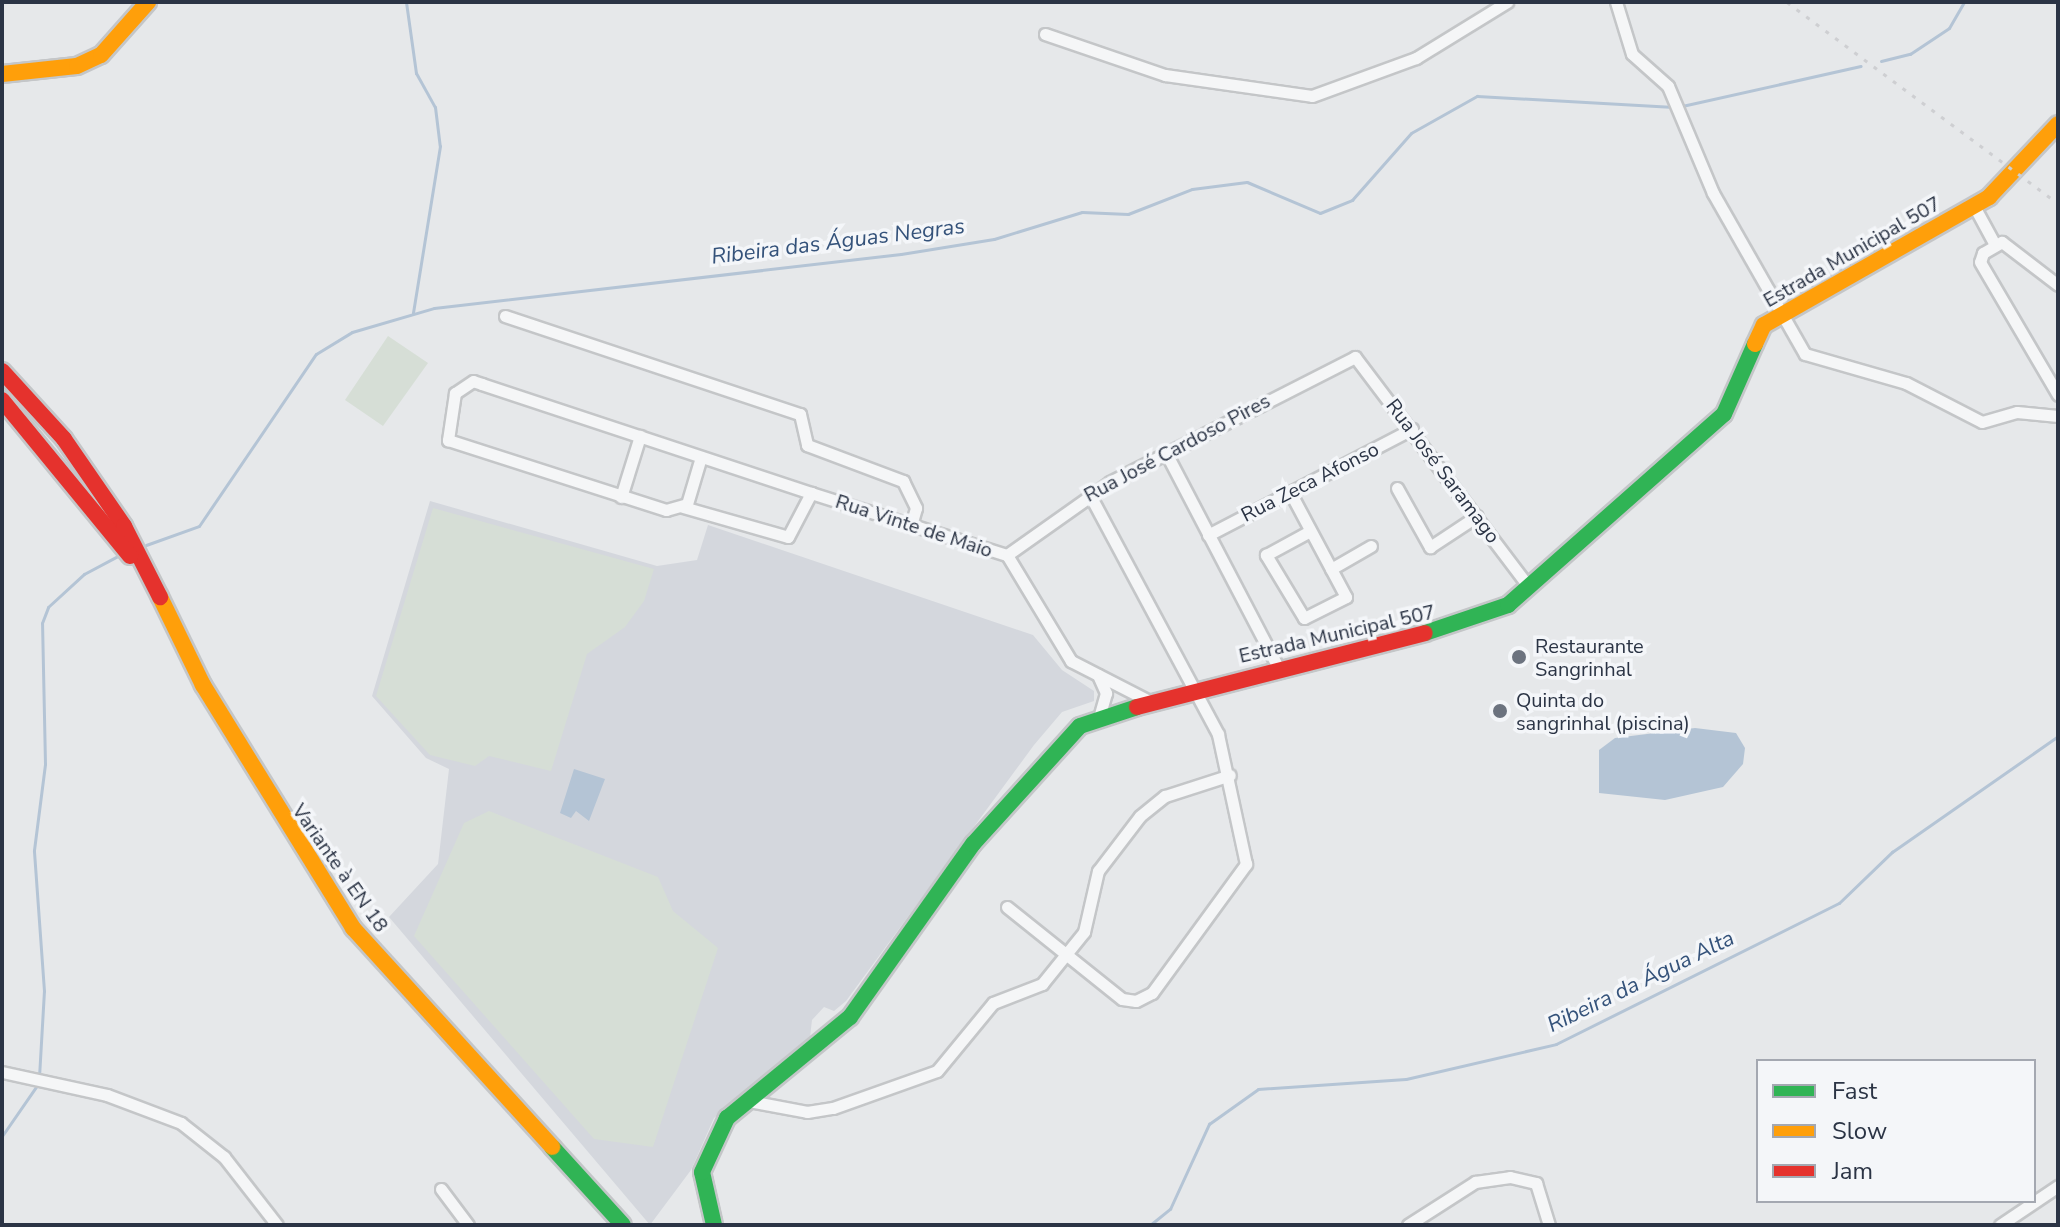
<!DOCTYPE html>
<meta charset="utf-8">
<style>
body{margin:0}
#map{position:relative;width:2060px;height:1227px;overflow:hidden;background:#e6e8ea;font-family:"Nunito Sans",sans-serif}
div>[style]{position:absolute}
.built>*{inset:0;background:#d4d7dd}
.green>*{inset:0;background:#d6ded6}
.water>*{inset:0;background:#b4c4d5}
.stream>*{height:3px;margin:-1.5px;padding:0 1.5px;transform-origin:1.5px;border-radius:1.5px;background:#b4c4d5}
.roads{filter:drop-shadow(2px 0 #c4c6c8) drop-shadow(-2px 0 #c4c6c8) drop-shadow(0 2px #c4c6c8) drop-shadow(0 -2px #c4c6c8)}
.street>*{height:11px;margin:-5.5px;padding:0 5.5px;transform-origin:5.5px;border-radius:5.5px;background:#f5f6f7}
.fast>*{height:16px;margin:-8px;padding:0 8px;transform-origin:8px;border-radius:8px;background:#30b455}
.slow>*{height:16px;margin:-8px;padding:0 8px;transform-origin:8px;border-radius:8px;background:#ff9f0a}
.jam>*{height:16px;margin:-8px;padding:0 8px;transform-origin:8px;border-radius:8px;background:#e5322d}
.rail>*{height:3px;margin-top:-1.5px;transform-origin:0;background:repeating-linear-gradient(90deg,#cecfd2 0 4px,transparent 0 12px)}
.dots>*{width:22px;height:22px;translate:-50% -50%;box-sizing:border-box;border:4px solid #f4f6f9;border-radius:50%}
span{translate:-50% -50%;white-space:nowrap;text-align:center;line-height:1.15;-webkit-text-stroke:7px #f4f6f9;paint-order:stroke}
.street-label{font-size:20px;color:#2b3445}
.poi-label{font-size:20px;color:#2b3445}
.left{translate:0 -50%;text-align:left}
.water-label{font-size:22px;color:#34527a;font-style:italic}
.frame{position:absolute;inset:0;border:4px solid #2b3445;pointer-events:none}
.legend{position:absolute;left:1756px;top:1059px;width:280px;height:144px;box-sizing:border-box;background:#f4f6f9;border:2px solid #a4a8b1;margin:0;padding:10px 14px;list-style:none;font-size:24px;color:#2b3445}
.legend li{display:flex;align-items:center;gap:16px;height:40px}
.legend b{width:40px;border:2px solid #a4a8b1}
</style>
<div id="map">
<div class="built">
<i style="clip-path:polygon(430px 501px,657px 566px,697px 560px,708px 525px,1033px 635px,1062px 670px,1094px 691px,1094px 701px,1062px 712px,1034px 745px,846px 1001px,834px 1011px,824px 1007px,812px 1020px,810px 1037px,783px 1065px,714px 1118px,691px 1170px,650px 1225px,389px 917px,438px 864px,449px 769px,426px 758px,372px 696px)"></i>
</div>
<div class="green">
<i style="clip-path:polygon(388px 336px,428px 363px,383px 426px,345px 400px)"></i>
<i style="clip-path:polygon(433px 508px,654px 569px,644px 601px,625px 627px,587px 654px,551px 771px,489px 756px,475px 766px,430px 755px,376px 696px)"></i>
<i style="clip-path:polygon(489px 811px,658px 877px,673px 911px,718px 948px,653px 1147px,594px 1139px,414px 936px,464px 823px)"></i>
</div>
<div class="water">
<i style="clip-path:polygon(1695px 728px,1736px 733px,1745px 748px,1743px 764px,1723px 787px,1665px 800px,1599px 793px,1599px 750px,1615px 738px)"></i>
<i style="clip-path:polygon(574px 769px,605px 779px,589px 821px,576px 811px,571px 818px,560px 813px)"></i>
</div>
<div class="stream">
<i style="left:406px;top:2px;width:72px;rotate:82deg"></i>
<i style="left:416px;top:73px;width:39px;rotate:61deg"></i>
<i style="left:435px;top:107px;width:39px;rotate:83deg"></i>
<i style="left:440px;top:146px;width:169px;rotate:99.2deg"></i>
<i style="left:1881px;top:61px;width:30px;rotate:-14deg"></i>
<i style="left:1910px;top:54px;width:47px;rotate:-33.7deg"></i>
<i style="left:1949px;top:28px;width:30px;rotate:-60deg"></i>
<i style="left:1682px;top:106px;width:183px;rotate:-12.6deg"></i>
<i style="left:146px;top:545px;width:56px;rotate:-19.7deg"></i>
<i style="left:199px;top:526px;width:208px;rotate:-55.8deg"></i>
<i style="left:316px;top:354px;width:42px;rotate:-31.4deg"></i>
<i style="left:352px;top:332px;width:85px;rotate:-16.3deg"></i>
<i style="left:434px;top:308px;width:470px;rotate:-6.6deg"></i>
<i style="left:901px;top:254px;width:94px;rotate:-9.2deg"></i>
<i style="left:994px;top:239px;width:92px;rotate:-17.1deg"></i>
<i style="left:1082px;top:212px;width:46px;rotate:2.5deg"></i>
<i style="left:1128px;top:214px;width:69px;rotate:-21.3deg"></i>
<i style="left:1192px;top:189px;width:55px;rotate:-7.3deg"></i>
<i style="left:1247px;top:182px;width:79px;rotate:23deg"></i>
<i style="left:1320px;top:213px;width:35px;rotate:-22deg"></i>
<i style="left:1352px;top:200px;width:89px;rotate:-48.6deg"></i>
<i style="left:1411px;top:133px;width:76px;rotate:-29.3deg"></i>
<i style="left:1477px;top:96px;width:197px;rotate:3.2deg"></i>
<i style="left:39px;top:1077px;width:86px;rotate:-86.7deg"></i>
<i style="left:44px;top:991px;width:141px;rotate:-94.1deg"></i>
<i style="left:34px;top:850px;width:87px;rotate:-82.7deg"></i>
<i style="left:45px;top:764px;width:141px;rotate:-91.2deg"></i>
<i style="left:42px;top:623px;width:17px;rotate:-69deg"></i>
<i style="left:48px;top:607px;width:49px;rotate:-42.5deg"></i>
<i style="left:84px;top:574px;width:38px;rotate:-28deg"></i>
<i style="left:2px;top:1136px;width:63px;rotate:-55.3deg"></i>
<i style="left:1150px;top:1225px;width:26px;rotate:-39deg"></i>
<i style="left:1170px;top:1209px;width:94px;rotate:-65.4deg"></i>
<i style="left:1209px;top:1124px;width:60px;rotate:-35.5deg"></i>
<i style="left:1258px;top:1089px;width:148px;rotate:-3.9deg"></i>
<i style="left:1406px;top:1079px;width:154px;rotate:-13.1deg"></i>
<i style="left:1556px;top:1044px;width:316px;rotate:-26.5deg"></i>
<i style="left:1839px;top:903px;width:74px;rotate:-43.9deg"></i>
<i style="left:1892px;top:852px;width:203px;rotate:-34.9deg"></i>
</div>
<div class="roads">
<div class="street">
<i style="left:1616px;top:2px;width:54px;rotate:72.9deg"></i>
<i style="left:1632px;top:54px;width:48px;rotate:41.6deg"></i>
<i style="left:1668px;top:86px;width:116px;rotate:67.2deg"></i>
<i style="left:1713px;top:193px;width:185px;rotate:60.3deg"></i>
<i style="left:1805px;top:354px;width:105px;rotate:16deg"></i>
<i style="left:1906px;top:383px;width:85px;rotate:27.2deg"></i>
<i style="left:1982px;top:422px;width:36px;rotate:-16deg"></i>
<i style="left:2017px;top:412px;width:41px;rotate:5.6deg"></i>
<i style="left:1045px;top:34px;width:127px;rotate:18.9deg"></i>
<i style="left:1165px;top:75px;width:148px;rotate:8.1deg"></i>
<i style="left:1312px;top:96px;width:111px;rotate:-20.1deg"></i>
<i style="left:1416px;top:58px;width:107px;rotate:-31.6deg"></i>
<i style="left:1974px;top:206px;width:42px;rotate:61.6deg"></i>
<i style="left:2058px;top:285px;width:71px;rotate:-142.5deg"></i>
<i style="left:2002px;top:242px;width:22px;rotate:150deg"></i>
<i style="left:1983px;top:253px;width:9px;rotate:108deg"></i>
<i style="left:1980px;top:262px;width:154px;rotate:59.6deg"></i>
<i style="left:505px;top:316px;width:311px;rotate:18.4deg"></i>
<i style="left:800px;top:414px;width:32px;rotate:77deg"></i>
<i style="left:807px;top:445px;width:103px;rotate:20.6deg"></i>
<i style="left:903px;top:481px;width:30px;rotate:64deg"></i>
<i style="left:916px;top:508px;width:18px;rotate:106deg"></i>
<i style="left:1166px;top:453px;width:244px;rotate:62.4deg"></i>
<i style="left:1397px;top:488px;width:68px;rotate:60.8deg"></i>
<i style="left:1430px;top:547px;width:56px;rotate:-33.4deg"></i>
<i style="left:1290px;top:492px;width:119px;rotate:61.9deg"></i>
<i style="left:1346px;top:597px;width:47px;rotate:153.4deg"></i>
<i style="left:1304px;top:618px;width:74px;rotate:-121.1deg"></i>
<i style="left:1266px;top:555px;width:50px;rotate:-28.6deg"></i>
<i style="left:811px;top:493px;width:206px;rotate:17.6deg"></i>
<i style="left:1007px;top:555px;width:124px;rotate:58.9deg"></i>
<i style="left:1071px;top:661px;width:88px;rotate:27.1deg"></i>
<i style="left:621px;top:497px;width:64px;rotate:-72.7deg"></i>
<i style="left:683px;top:507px;width:109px;rotate:15.9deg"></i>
<i style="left:788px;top:537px;width:50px;rotate:-62.4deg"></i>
<i style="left:811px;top:493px;width:347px;rotate:-161.7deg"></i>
<i style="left:482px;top:384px;width:9px;rotate:-162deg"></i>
<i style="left:473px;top:381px;width:22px;rotate:146deg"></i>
<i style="left:455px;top:393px;width:48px;rotate:98.5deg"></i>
<i style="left:448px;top:440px;width:229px;rotate:17.8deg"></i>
<i style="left:666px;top:510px;width:22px;rotate:-16deg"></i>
<i style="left:687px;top:504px;width:49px;rotate:-73.4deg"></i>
<i style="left:1208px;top:535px;width:230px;rotate:-27.5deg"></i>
<i style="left:1007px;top:555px;width:126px;rotate:-35.3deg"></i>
<i style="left:1110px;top:482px;width:275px;rotate:-27deg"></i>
<i style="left:1355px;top:357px;width:288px;rotate:52.9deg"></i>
<i style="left:1331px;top:569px;width:46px;rotate:-29.9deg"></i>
<i style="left:1098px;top:675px;width:20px;rotate:66deg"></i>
<i style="left:1106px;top:693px;width:22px;rotate:106deg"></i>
<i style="left:1007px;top:907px;width:147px;rotate:38.7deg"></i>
<i style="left:1122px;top:999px;width:14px;rotate:8deg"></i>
<i style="left:1136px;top:1001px;width:18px;rotate:-27deg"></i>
<i style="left:1152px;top:993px;width:160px;rotate:-53.9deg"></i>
<i style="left:1246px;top:864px;width:133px;rotate:-102.2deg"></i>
<i style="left:1218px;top:734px;width:271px;rotate:-118.2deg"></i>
<i style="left:2px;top:1072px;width:107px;rotate:12.4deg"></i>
<i style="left:107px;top:1095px;width:79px;rotate:20.7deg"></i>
<i style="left:181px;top:1123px;width:55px;rotate:38.3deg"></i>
<i style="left:224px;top:1157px;width:86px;rotate:52.1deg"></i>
<i style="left:749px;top:1101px;width:59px;rotate:10.7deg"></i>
<i style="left:807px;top:1112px;width:26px;rotate:-9deg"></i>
<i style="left:833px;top:1108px;width:110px;rotate:-19.6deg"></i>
<i style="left:937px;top:1071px;width:88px;rotate:-50.5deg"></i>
<i style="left:993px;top:1003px;width:53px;rotate:-21.2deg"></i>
<i style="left:1042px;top:984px;width:67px;rotate:-51.1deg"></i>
<i style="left:1084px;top:932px;width:63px;rotate:-77.1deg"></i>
<i style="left:1098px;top:871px;width:69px;rotate:-52.6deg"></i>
<i style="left:1140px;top:816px;width:32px;rotate:-39deg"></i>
<i style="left:1165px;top:796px;width:68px;rotate:-17.9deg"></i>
<i style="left:441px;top:1189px;width:45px;rotate:53.1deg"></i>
<i style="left:1408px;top:1225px;width:80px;rotate:-32.7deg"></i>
<i style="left:1475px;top:1182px;width:35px;rotate:-8deg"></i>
<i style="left:1510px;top:1177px;width:27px;rotate:13deg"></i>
<i style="left:1536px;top:1183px;width:44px;rotate:72.8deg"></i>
<i style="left:2000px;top:1225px;width:70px;rotate:-33.9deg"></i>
</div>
<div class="fast">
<i style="left:1425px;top:633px;width:88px;rotate:-18.6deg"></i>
<i style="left:1508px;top:605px;width:288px;rotate:-41.5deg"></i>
<i style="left:1724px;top:414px;width:77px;rotate:-66.1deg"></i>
<i style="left:552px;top:1147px;width:105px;rotate:47.7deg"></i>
<i style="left:714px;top:1225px;width:54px;rotate:-102.8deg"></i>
<i style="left:702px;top:1172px;width:60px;rotate:-65.2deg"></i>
<i style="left:727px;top:1118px;width:159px;rotate:-39.4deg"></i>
<i style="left:850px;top:1017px;width:212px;rotate:-54.6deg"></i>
<i style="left:973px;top:844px;width:159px;rotate:-47.8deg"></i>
<i style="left:1080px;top:726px;width:60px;rotate:-18.4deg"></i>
</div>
<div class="slow">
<i style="left:2px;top:74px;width:75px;rotate:-6.1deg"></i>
<i style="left:77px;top:66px;width:26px;rotate:-25deg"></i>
<i style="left:101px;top:55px;width:71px;rotate:-48.4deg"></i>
<i style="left:1755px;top:344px;width:21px;rotate:-65deg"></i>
<i style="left:1764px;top:325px;width:259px;rotate:-29.6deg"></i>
<i style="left:1989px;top:197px;width:100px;rotate:-46.6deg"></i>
<i style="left:160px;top:597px;width:98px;rotate:64deg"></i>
<i style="left:203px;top:685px;width:286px;rotate:58.3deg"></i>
<i style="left:353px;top:928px;width:296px;rotate:47.7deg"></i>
</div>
<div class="jam">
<i style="left:2px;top:371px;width:92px;rotate:47.6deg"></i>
<i style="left:64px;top:439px;width:106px;rotate:55.4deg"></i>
<i style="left:124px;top:526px;width:80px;rotate:63.1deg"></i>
<i style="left:2px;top:400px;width:202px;rotate:50.6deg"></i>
<i style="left:1137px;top:707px;width:297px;rotate:-14.4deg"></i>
</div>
</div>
<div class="rail">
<i style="left:1787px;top:2px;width:337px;rotate:36.6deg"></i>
</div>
<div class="dots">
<i style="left:1519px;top:657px;background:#6c737f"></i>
<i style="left:1500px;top:711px;background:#6c737f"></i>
</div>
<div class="street-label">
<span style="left:1852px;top:252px;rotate:-30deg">Estrada Municipal 507</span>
<span style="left:1177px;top:448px;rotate:-28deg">Rua José Cardoso Pires</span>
<span style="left:1443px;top:471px;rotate:53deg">Rua José Saramago</span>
<span style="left:1310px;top:482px;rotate:-27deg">Rua Zeca Afonso</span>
<span style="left:914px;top:526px;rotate:18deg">Rua Vinte de Maio</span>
<span style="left:1337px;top:634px;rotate:-13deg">Estrada Municipal 507</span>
<span style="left:340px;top:868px;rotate:55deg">Variante à EN 18</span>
</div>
<div class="poi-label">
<span class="left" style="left:1535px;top:658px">Restaurante<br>Sangrinhal</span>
<span class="left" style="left:1516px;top:712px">Quinta do<br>sangrinhal (piscina)</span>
</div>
<div class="water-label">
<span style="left:838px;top:242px;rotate:-7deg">Ribeira das Águas Negras</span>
<span style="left:1641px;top:982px;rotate:-26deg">Ribeira da Água Alta</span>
</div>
<div class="frame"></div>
<ul class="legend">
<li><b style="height:10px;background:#30b455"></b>Fast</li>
<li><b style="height:10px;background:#ff9f0a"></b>Slow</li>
<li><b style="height:10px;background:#e5322d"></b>Jam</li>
</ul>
</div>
